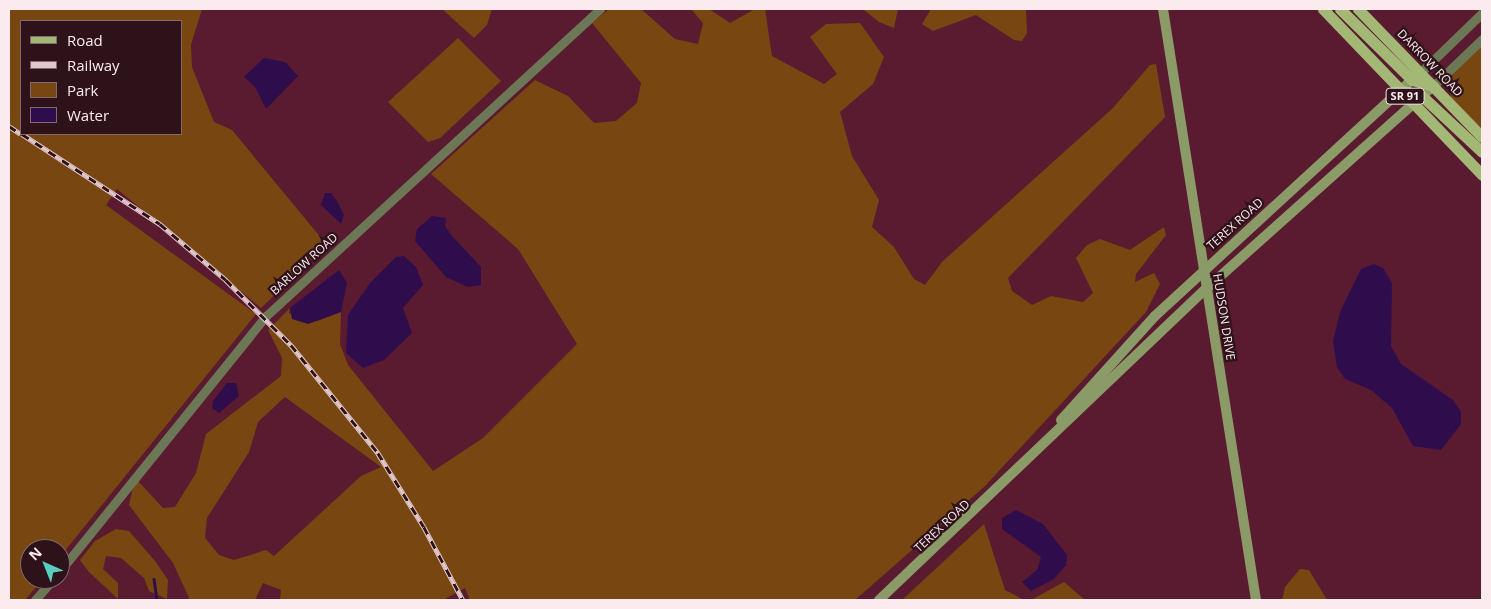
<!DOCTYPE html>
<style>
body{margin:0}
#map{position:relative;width:1491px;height:609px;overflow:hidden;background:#5a1a30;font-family:"Open Sans",sans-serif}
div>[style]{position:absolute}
.green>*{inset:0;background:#784711}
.water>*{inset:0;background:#2f0d4d}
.stream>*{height:2.5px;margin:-1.25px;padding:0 1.25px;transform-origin:1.25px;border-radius:1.25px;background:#2f0d4d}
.tertiary>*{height:9px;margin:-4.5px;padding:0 4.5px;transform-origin:4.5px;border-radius:4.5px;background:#6c7756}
.secondary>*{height:10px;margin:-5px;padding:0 5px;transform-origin:5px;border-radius:5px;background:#8b9b67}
.primary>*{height:11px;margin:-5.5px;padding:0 5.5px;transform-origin:5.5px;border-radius:5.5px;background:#a2b874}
.rail>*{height:4.5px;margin-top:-2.25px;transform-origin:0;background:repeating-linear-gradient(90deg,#2e121a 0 8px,#e1c8ce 0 16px);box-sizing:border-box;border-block:1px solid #e1c8ce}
span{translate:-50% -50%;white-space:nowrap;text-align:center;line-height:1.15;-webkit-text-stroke:4.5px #2e121a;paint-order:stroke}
.shield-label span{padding:1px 4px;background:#2e121a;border:1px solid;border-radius:4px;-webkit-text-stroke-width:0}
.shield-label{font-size:11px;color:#fcebee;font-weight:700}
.street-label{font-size:12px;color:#fcebee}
.frame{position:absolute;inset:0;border:10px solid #fcebee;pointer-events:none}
.legend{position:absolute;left:20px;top:20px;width:162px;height:115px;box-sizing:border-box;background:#2e121a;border:1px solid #80696f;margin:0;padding:6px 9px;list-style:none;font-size:15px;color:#fcebee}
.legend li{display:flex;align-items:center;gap:10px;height:25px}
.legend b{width:25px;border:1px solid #80696f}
.north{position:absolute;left:20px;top:539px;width:50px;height:50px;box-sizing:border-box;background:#2e121a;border:1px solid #80696f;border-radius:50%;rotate:316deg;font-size:14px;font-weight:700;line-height:20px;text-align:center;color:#fcebee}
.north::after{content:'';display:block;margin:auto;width:18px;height:22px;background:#59cebe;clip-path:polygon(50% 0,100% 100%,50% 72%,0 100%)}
</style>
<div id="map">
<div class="green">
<i style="clip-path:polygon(evenodd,9px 9px,202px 9px,191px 45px,192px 67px,214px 122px,232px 130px,322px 239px,319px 252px,261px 308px,117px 189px,106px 205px,256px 314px,60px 557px,60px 549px,30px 549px,30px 579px,43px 579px,25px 600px,9px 600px,9px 9px,21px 21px,181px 21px,181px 134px,21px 134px,21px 21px)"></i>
<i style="clip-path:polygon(442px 9px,492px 9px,487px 25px,474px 38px)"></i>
<i style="clip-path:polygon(evenodd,609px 9px,641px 9px,675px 39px,698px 44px,703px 23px,691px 9px,709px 9px,730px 23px,755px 9px,765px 9px,772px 56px,824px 84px,837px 74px,810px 37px,826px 24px,860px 23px,884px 57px,873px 84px,840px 112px,852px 156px,879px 200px,872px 227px,894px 247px,914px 279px,925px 285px,942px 262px,1113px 108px,1150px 65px,1156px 64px,1165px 117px,1008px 278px,1012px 291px,1032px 305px,1051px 296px,1083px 302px,1093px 293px,1076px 258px,1087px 245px,1100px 239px,1130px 250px,1164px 227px,1166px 235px,1136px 274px,1135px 282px,1154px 273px,1160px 284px,1146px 312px,984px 487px,855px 600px,470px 600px,465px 588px,443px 600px,280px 600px,281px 590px,263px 583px,255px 600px,190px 600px,173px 563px,129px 505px,133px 487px,138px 481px,163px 508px,175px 507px,196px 473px,206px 434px,281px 376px,282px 358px,268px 330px,290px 308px,289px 313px,317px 321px,341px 312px,340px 344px,348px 365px,433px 471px,483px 438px,577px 344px,518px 249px,431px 174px,535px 80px,568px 96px,594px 123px,616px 121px,637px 103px,641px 83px,592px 23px,609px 9px,285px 397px,381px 467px,361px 476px,274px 556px,266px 550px,234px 560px,219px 555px,205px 538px,207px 518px,249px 452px,258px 422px,285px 397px)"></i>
<i style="clip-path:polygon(863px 9px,898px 9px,894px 28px,879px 22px)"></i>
<i style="clip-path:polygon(931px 9px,1026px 9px,1027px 33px,1022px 41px,1014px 40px,976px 15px,933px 31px,922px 24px)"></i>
<i style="clip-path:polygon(458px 38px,501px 81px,440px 138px,428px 142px,388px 102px)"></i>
<i style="clip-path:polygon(1482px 43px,1482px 129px,1451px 98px,1448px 86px,1456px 68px)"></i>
<i style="clip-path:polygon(984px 524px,1005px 590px,1024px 600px,902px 600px)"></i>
<i style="clip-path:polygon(116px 529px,129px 531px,155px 561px,168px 580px,167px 599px,149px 591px,144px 578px,121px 558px,106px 556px,103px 569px,118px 583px,118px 599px,89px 572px,80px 560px,95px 541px)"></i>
<i style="clip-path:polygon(1300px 569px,1309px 570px,1327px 600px,1282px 600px,1285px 587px)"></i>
<i style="clip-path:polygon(1064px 582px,1085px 600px,1031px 600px)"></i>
</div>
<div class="water">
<i style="clip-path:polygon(264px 58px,285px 62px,298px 76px,266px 109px,255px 87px,244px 77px)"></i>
<i style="clip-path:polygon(325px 193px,331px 193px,337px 201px,344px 215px,341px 224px,321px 205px)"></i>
<i style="clip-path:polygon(432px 216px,446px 218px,445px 226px,452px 236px,481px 267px,481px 285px,468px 287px,446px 277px,415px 241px,417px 229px)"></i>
<i style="clip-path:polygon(404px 256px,416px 267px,423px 285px,403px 308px,412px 333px,384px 360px,363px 368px,346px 353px,348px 315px,370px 283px,396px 257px)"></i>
<i style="clip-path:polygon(1374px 264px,1383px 268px,1392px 283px,1391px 346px,1401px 364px,1453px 400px,1461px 412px,1461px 424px,1441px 450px,1413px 446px,1392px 408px,1371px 390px,1345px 379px,1337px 367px,1333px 341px,1340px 312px,1361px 269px)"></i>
<i style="clip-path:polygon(339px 270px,347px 283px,341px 312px,308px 324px,292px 319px,290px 308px)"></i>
<i style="clip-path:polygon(227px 383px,236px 383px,239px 396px,219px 413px,212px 408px,213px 401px)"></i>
<i style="clip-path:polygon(1016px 510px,1043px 524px,1067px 555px,1066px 565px,1054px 579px,1031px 591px,1022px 582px,1037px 570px,1041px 557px,1002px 529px,1002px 518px)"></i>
</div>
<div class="stream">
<i style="left:154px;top:579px;width:21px;rotate:82deg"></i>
</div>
<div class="tertiary">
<i style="left:1420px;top:73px;width:86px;rotate:-44.1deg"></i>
<i style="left:1433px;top:86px;width:68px;rotate:-43.8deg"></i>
<i style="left:60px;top:571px;width:328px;rotate:-51.1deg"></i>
<i style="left:266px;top:316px;width:454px;rotate:-42.6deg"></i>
<i style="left:35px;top:600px;width:28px;rotate:-49deg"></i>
</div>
<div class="secondary">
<i style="left:1163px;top:9px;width:598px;rotate:81.06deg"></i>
<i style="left:1061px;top:420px;width:140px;rotate:-47.9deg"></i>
<i style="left:1155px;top:316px;width:355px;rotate:-42.6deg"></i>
<i style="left:879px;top:600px;width:451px;rotate:-43.6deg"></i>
<i style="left:1206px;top:289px;width:305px;rotate:-41.8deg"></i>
</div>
<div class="primary">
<i style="left:1323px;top:9px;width:230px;rotate:46.2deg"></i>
<i style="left:1340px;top:9px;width:101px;rotate:44.6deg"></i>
<i style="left:1412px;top:80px;width:22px;rotate:16deg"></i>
<i style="left:1358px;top:9px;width:178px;rotate:45.9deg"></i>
<i style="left:1400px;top:90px;width:23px;rotate:15deg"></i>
<i style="left:1422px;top:96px;width:82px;rotate:43deg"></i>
</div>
<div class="rail">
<i style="left:9px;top:126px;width:14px;rotate:34deg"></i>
<i style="left:22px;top:134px;width:165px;rotate:33.1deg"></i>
<i style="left:160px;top:224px;width:87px;rotate:40.3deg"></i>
<i style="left:226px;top:280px;width:92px;rotate:45deg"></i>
<i style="left:291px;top:345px;width:139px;rotate:51.1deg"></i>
<i style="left:378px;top:453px;width:87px;rotate:58.1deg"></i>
<i style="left:424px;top:527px;width:83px;rotate:61.9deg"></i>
</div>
<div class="shield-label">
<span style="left:1405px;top:96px">SR 91</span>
</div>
<div class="street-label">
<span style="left:1430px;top:63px;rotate:46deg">DARROW ROAD</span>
<span style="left:1235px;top:224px;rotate:-42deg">TEREX ROAD</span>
<span style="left:304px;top:264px;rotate:-42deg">BARLOW ROAD</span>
<span style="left:1224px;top:317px;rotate:81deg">HUDSON DRIVE</span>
<span style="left:942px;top:526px;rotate:-43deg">TEREX ROAD</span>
</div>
<div class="frame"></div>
<ul class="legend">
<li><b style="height:6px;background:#a2b874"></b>Road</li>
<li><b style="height:6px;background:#e1c8ce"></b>Railway</li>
<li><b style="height:14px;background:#784711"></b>Park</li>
<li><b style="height:14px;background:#2f0d4d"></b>Water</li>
</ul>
<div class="north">N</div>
</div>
